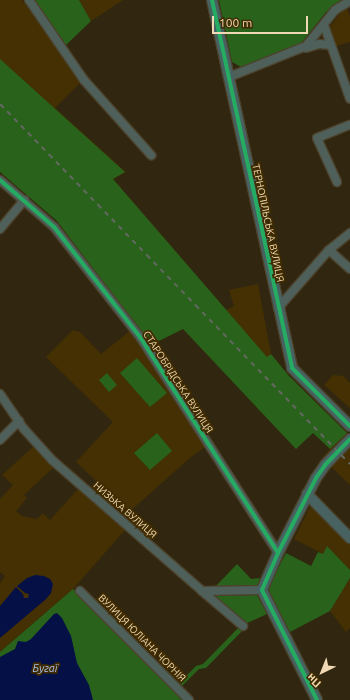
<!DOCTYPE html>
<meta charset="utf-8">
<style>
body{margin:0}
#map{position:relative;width:350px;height:700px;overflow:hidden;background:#31260f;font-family:Ubuntu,sans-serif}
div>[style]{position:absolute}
.built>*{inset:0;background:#443002}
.green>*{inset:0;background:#28621b}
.water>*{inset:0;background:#041046}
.roads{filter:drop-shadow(1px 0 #4d422c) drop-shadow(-1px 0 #4d422c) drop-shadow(0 1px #4d422c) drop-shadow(0 -1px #4d422c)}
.minor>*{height:8px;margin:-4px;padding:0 4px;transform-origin:4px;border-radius:4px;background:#4f605a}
.major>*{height:10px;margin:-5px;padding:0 5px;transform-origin:5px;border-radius:5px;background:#476260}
.rail>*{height:2px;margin-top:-1px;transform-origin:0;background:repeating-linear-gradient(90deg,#62685f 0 5px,transparent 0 10px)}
.cycleway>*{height:4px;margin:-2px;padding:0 2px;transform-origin:2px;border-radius:2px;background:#26ab63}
span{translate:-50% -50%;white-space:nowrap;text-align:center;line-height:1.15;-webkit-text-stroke:3.5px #402c00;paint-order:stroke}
.street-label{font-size:10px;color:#f0dab5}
.water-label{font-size:11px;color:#a6c0ec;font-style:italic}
.north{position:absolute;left:302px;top:652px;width:40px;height:40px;-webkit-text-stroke:3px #402c00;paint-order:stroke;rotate:223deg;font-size:11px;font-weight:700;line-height:16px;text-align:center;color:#f0dab5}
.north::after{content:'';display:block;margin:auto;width:14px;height:18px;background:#f0dab5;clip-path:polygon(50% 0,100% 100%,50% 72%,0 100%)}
.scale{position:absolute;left:212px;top:16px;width:96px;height:18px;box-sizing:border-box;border:2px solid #f0dab5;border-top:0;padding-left:5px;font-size:12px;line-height:14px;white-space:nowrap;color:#f0dab5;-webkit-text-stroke:3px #402c00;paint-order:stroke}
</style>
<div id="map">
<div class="built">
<i style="clip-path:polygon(0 0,22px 0,81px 82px,55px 108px,126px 172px,113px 179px,226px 310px,234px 306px,229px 290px,258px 284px,271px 354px,289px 376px,350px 436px,350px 485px,322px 458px,330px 449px,313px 432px,296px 449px,183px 328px,0 144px)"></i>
<i style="clip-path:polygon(79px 0,123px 0,91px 21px)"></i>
<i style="clip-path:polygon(346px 6px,350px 16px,350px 42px,336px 46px,329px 28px)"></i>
<i style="clip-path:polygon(73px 330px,80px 332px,101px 354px,130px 331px,205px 447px,191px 457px,129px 512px,76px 462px,113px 422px,46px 357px)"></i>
<i style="clip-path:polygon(333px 375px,343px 376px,350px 383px,350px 408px,324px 385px)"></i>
<i style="clip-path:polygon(34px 446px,54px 467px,24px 495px,27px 498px,16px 511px,22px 516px,37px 519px,43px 513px,50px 520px,79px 488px,126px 529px,73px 589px,0 652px,0 583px,5px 576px,0 572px,0 499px,13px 485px,2px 475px)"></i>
<i style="clip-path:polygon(311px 505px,350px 541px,350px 570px,327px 546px,323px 554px,294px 539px)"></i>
<i style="clip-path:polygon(350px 578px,350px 628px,346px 632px,330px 611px)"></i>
</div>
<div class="green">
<i style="clip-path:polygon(34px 0,79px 0,91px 21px,65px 46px)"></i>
<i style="clip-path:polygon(219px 0,346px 0,326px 12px,299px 46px,241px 67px,232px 62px)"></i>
<i style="clip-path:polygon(0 59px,125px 172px,113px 179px,267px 357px,271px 354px,289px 376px,347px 433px,330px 449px,313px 433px,296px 449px,183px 329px,151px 345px,57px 221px,0 172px)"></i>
<i style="clip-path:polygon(137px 358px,167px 393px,150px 407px,120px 373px)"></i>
<i style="clip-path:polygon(107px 373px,117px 385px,109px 392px,99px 380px)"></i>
<i style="clip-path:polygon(157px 433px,172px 451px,150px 470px,134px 453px)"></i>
<i style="clip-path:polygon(327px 546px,350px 570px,350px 578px,330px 611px,290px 632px,270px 594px,269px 590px,272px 580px,286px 553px,311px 566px,318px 552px,323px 554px)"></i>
<i style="clip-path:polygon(237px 564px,251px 579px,260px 578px,257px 587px,215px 587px)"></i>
<i style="clip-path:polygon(73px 589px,175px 690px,184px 700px,0 700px,0 652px)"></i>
<i style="clip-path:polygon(257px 595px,267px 614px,245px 624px,247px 626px,206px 668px,199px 669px,181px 687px,178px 684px,196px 666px,203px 664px,243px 623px,211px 596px)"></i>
</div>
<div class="water">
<i style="clip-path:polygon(35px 575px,44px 576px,50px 579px,53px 584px,51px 593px,46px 599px,0 638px,0 606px,16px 587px,23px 594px,24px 598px,28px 598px,29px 594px,25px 593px,17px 586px,27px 578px)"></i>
<i style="clip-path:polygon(57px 613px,62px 618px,71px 636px,77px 663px,89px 685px,93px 700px,0 700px,0 657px,15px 649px,18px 641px,26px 642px,31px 639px,54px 614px)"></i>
</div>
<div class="roads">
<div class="minor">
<i style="left:29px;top:0;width:97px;rotate:55.5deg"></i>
<i style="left:84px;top:80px;width:101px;rotate:48.2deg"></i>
<i style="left:324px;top:25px;width:78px;rotate:70.6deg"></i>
<i style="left:306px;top:48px;width:14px;rotate:-17deg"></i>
<i style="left:319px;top:44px;width:12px;rotate:5deg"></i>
<i style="left:229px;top:77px;width:83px;rotate:-21.9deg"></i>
<i style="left:306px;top:46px;width:46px;rotate:-51.1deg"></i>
<i style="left:335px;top:10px;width:17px;rotate:-31deg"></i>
<i style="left:0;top:180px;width:72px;rotate:41deg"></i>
<i style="left:54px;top:227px;width:140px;rotate:52deg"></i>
<i style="left:140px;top:337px;width:256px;rotate:57.4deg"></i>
<i style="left:337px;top:182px;width:48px;rotate:-114.4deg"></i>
<i style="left:317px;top:138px;width:35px;rotate:-22deg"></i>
<i style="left:0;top:229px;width:38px;rotate:-50deg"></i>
<i style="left:329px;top:250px;width:28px;rotate:42deg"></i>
<i style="left:278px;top:308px;width:77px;rotate:-48.7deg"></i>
<i style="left:329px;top:250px;width:27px;rotate:-39deg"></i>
<i style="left:0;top:394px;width:42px;rotate:55.6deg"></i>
<i style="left:24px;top:429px;width:42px;rotate:47.9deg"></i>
<i style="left:52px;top:460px;width:199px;rotate:41.1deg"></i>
<i style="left:202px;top:591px;width:60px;rotate:-1deg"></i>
<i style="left:0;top:440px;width:27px;rotate:-45deg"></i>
<i style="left:80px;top:591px;width:154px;rotate:45deg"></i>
<i style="left:202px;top:591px;width:54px;rotate:40.5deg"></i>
</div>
<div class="major">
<i style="left:212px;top:0;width:377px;rotate:77.7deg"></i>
<i style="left:292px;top:368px;width:82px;rotate:45deg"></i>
<i style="left:307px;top:494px;width:62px;rotate:45.7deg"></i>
<i style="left:317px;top:700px;width:123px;rotate:-116.6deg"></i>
<i style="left:262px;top:590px;width:40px;rotate:-66.6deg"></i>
<i style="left:278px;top:553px;width:84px;rotate:-63.1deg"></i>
<i style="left:316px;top:478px;width:16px;rotate:-55deg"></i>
<i style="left:325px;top:465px;width:36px;rotate:-46deg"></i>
</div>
</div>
<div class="rail">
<i style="left:0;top:104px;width:502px;rotate:45.81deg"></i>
</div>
<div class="cycleway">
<i style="left:212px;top:0;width:377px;rotate:77.7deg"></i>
<i style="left:292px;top:368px;width:82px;rotate:45deg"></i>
<i style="left:0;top:180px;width:72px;rotate:41deg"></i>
<i style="left:54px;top:227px;width:140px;rotate:52deg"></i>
<i style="left:140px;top:337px;width:256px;rotate:57.4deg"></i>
<i style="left:317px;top:700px;width:123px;rotate:-116.6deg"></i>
<i style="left:262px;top:590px;width:40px;rotate:-66.6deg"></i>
<i style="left:278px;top:553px;width:84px;rotate:-63.1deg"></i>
<i style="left:316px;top:478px;width:16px;rotate:-55deg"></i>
<i style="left:325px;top:465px;width:36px;rotate:-46deg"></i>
</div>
<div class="street-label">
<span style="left:268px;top:223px;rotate:78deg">ТЕРНОПІЛЬСЬКА ВУЛИЦЯ</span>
<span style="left:178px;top:382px;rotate:57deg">СТАРОБРІДСЬКА ВУЛИЦЯ</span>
<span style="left:125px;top:510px;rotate:41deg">НИЗЬКА ВУЛИЦЯ</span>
<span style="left:142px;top:638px;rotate:45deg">ВУЛИЦЯ ЮЛІАНА ЧОРНІЯ</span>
</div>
<div class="water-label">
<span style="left:45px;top:668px">Бугаї</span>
</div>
<div class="north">Пн</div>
<div class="scale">100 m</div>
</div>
